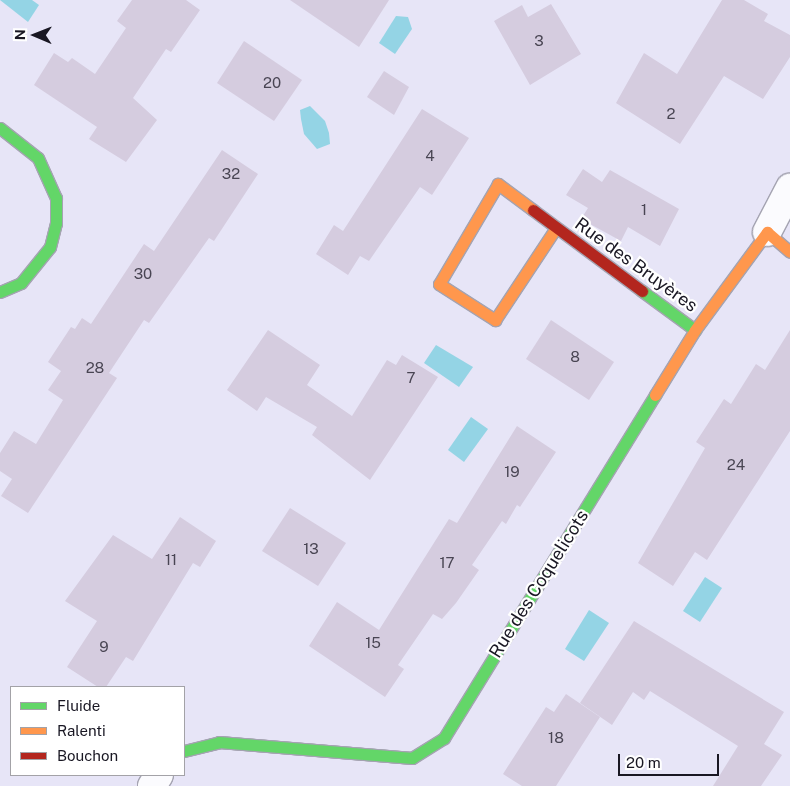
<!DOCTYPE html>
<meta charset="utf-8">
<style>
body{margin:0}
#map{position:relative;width:790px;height:786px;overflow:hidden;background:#e7e5f7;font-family:"Public Sans",sans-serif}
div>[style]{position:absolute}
.water>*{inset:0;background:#94d4e5}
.building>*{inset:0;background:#d5ccdf}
.roads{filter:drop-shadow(1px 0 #a4a3b1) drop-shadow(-1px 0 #a4a3b1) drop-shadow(0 1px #a4a3b1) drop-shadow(0 -1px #a4a3b1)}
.street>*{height:28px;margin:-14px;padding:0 14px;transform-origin:14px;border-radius:14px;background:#fbfbfe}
.fast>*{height:11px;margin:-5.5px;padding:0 5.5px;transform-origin:5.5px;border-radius:5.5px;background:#63d668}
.slow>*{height:11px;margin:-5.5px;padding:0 5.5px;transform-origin:5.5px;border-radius:5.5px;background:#ff974d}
.jam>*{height:11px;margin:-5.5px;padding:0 5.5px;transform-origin:5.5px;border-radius:5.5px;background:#b3261e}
span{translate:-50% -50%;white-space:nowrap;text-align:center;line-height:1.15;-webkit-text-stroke:4.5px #fff;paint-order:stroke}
.number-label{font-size:15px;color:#494553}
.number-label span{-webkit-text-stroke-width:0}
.street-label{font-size:18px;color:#191723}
.legend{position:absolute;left:10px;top:686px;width:175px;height:90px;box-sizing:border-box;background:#fff;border:1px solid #a3a2a7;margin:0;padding:6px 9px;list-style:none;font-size:15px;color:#191723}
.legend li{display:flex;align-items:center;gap:10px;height:25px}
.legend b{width:25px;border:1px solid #a3a2a7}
.north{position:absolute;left:10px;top:10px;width:50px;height:50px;-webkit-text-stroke:4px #fff;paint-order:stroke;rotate:271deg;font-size:14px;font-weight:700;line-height:20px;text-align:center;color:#191723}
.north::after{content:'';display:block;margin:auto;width:18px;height:22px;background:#191723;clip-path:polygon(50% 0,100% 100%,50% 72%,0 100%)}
.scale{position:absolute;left:618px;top:754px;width:101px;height:22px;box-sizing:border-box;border:2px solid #191723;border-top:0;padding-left:6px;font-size:15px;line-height:18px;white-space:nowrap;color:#191723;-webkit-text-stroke:4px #fff;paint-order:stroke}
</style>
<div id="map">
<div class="water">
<i style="clip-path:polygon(0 0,32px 0,39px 5px,28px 22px)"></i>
<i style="clip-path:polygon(396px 16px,408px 17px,412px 29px,395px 54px,379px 43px)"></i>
<i style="clip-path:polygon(310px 106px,325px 121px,329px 133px,330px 144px,317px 149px,304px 134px,301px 119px,300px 110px)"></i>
<i style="clip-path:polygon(436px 345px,473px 367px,459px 387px,424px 363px)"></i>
<i style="clip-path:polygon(471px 417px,488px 429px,464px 462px,448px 450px)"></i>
<i style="clip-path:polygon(705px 577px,722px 588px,700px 622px,683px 611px)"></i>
<i style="clip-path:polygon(589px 610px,609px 623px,584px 661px,565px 649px)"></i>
</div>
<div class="building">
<i style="clip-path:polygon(132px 0,186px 0,200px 10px,171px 52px,166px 49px,133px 98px,157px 120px,126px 162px,89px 139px,97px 127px,34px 85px,54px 53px,68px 62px,72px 58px,95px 74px,126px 28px,117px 21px)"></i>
<i style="clip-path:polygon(290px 0,389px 0,359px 47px)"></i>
<i style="clip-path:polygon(722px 0,744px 0,768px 14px,764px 21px,790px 35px,790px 57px,763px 99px,724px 76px,680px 144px,616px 103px,644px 53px,677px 74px)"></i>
<i style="clip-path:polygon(551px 4px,581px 54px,530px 85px,494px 21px,522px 5px,528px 17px)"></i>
<i style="clip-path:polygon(244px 41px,302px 80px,274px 121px,217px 83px)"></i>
<i style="clip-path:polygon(384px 71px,409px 87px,394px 115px,367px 97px)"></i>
<i style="clip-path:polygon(422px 109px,469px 138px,432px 195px,420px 187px,369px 261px,360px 256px,348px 275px,316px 254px,334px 225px,343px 231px)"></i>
<i style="clip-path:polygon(222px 150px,258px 174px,214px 241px,209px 238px,149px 323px,144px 320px,109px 373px,117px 378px,28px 513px,1px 496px,12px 479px,0 471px,0 453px,14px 431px,36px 444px,63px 400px,48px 390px,61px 371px,48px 362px,71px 327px,75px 329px,82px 318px,91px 324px,144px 244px,154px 251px)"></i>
<i style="clip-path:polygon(583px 169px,602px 182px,610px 170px,679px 209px,660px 246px,628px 227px,621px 241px,581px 219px,588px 208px,566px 195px)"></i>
<i style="clip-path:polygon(551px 320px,614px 362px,589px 400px,526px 359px)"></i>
<i style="clip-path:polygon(268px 330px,320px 365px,307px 385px,352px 416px,387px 360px,396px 365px,402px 355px,438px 377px,370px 480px,312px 435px,317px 427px,266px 397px,257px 411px,227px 390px)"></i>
<i style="clip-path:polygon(790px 330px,790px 431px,707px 560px,695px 552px,673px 586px,638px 563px,705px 448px,696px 442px,724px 399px,731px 404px,756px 364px,765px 370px)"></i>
<i style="clip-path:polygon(517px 426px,556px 452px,520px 507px,517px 505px,506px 524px,502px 521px,472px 565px,479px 570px,456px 603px,442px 619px,433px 614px,398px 665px,404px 669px,385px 697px,309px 646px,337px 602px,379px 630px,449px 519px,457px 523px)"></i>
<i style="clip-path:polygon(290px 508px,346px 543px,318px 586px,262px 551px)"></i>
<i style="clip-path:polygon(180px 517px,216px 541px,200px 567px,193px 563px,133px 661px,126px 657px,106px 687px,98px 687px,67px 667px,97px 621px,65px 601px,113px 535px,152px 559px)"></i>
<i style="clip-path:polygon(634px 621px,784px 712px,764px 744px,782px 755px,761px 786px,713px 786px,738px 746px,650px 691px,644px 700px,633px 692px,612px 725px,580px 703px)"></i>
<i style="clip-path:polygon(566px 694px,600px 717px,556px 786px,522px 786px,503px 774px,546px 707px,554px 712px)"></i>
</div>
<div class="roads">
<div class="street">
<i style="left:767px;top:232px;width:50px;rotate:-62.4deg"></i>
<i style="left:152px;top:786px;width:13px;rotate:-58deg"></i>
</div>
<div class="fast">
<i style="left:0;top:128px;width:48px;rotate:38.3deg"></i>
<i style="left:38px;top:158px;width:44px;rotate:65.8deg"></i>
<i style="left:56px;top:198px;width:25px;rotate:90deg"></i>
<i style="left:56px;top:223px;width:25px;rotate:104deg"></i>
<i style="left:50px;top:247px;width:46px;rotate:128.9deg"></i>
<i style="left:21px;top:283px;width:23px;rotate:157deg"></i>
<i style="left:642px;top:291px;width:66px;rotate:36.3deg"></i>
<i style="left:184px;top:751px;width:36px;rotate:-14deg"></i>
<i style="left:219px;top:742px;width:194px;rotate:4.7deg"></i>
<i style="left:412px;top:758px;width:38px;rotate:-32deg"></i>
<i style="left:444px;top:738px;width:403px;rotate:-58.4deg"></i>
</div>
<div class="slow">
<i style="left:533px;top:210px;width:44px;rotate:-143.4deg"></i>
<i style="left:498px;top:184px;width:116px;rotate:120.5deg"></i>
<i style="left:439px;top:284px;width:67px;rotate:32.7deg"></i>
<i style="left:495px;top:320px;width:110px;rotate:-56.5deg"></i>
<i style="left:655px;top:395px;width:76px;rotate:-58.4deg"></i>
<i style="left:695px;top:330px;width:122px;rotate:-53.7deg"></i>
<i style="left:767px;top:232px;width:30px;rotate:41deg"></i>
</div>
<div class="jam">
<i style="left:533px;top:210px;width:136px;rotate:36.6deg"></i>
</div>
</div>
<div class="number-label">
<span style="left:539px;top:41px">3</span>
<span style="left:272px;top:83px">20</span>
<span style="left:671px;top:114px">2</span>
<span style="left:430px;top:156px">4</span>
<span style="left:231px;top:174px">32</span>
<span style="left:644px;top:210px">1</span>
<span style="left:143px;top:274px">30</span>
<span style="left:575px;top:357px">8</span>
<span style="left:95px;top:368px">28</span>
<span style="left:411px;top:378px">7</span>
<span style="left:736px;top:465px">24</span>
<span style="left:512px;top:472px">19</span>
<span style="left:311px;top:549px">13</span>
<span style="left:171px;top:560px">11</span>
<span style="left:447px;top:563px">17</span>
<span style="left:373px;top:643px">15</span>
<span style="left:104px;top:647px">9</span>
<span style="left:556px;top:738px">18</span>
</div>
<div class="street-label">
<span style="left:636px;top:265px;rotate:36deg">Rue des Bruyères</span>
<span style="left:539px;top:584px;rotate:-58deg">Rue des Coquelicots</span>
</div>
<ul class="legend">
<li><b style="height:6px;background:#63d668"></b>Fluide</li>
<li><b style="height:6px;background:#ff974d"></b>Ralenti</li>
<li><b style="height:6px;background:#b3261e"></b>Bouchon</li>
</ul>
<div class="north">N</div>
<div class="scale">20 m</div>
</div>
